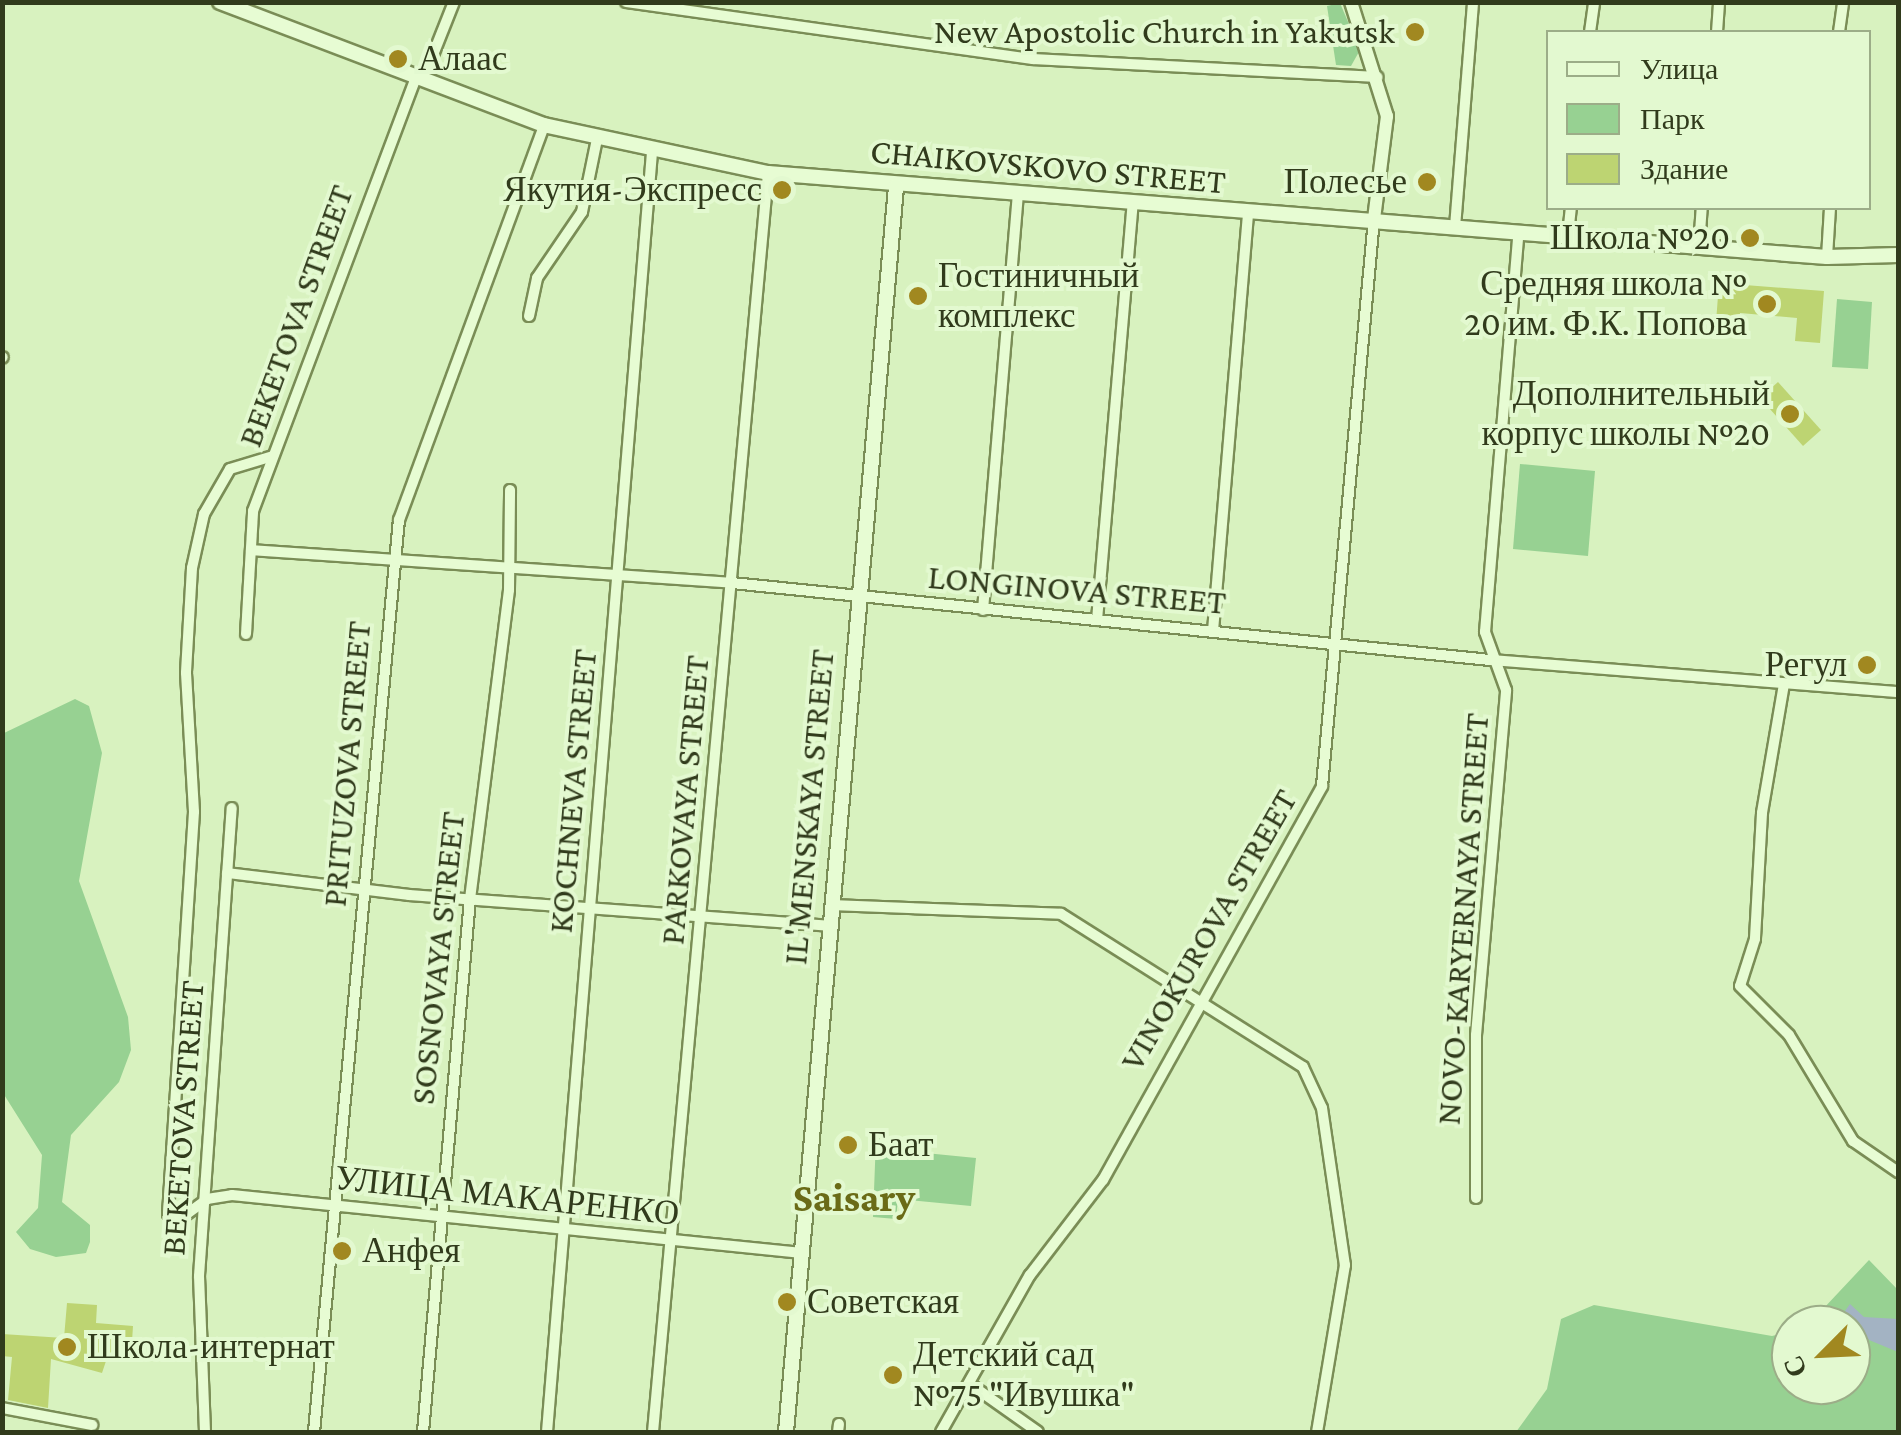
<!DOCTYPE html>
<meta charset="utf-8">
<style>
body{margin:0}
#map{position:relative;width:1901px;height:1435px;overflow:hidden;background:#d8f2bf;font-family:"Crimson Pro",serif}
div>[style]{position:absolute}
.green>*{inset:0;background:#97d192}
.water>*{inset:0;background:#a3b3c3}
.building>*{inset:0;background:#bdd472}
.roads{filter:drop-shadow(2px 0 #7a8d56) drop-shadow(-2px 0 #7a8d56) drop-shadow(0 2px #7a8d56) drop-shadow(0 -2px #7a8d56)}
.minor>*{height:10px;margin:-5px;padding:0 5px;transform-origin:5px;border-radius:5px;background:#e7fcd3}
.tertiary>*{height:12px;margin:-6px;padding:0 6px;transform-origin:6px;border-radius:6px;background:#e7fcd3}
.secondary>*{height:14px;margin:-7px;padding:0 7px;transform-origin:7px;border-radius:7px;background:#e7fcd3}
.dots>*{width:28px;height:28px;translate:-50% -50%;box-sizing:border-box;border:5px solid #e3f9d0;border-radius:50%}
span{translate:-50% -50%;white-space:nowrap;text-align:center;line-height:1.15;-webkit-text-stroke:8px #e3f9d0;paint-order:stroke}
.poi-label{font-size:35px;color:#313b1c}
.right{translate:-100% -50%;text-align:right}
.left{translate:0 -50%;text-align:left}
.street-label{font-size:35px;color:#313b1c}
.quarter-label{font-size:40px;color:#6a6b17;font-weight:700}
.frame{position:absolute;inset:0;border:5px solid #313b1c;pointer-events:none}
.legend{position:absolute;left:1546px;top:30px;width:325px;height:180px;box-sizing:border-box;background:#e3f9d0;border:2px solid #9cad88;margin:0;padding:12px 18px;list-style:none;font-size:30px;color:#313b1c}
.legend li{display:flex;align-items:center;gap:20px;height:50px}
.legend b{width:50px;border:2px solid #9cad88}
.north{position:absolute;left:1771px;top:1305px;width:100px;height:100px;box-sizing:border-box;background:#e3f9d0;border:2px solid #9cad88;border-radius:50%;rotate:246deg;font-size:28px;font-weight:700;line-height:40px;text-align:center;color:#313b1c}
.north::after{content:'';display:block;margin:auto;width:35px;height:45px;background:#a18820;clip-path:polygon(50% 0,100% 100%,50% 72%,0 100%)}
</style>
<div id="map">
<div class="green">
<i style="clip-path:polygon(1340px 3px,1360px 50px,1351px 66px,1336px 65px,1327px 6px)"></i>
<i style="clip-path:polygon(1837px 299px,1872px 302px,1868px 369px,1832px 367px)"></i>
<i style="clip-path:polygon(1520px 464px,1595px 471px,1588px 556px,1513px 549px)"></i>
<i style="clip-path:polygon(75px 699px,89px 706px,102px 753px,79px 881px,128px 1017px,131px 1050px,119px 1082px,71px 1135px,62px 1202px,90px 1225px,90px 1242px,86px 1253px,56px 1257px,30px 1249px,16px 1232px,38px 1208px,42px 1155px,3px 1093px,2px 734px)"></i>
<i style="clip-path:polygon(876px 1138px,905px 1141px,905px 1151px,976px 1158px,971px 1206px,898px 1199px,896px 1219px,873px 1217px)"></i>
<i style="clip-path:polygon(1869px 1260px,1898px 1290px,1898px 1432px,1516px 1432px,1547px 1389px,1561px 1319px,1594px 1305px,1772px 1336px,1791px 1331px,1791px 1385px,1851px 1385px,1851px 1325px,1808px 1325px)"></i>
</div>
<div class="water">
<i style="clip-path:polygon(1850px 1304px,1864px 1317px,1898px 1319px,1898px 1352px,1869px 1340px,1845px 1311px)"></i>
</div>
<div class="building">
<i style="clip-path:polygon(1719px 283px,1824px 291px,1820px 343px,1795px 341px,1797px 318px,1740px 313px,1738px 336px,1715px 335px)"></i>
<i style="clip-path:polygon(1778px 382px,1821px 430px,1803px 446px,1760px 398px)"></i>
<i style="clip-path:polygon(67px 1303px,97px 1305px,96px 1323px,133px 1326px,131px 1357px,108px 1355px,102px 1373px,51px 1359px,48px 1408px,8px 1400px,12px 1357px,2px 1356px,2px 1334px,64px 1338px)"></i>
</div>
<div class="roads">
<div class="minor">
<i style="left:626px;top:2px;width:411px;rotate:8deg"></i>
<i style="left:1033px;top:59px;width:345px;rotate:3deg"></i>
<i style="left:1590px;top:32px;width:30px;rotate:-82deg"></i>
<i style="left:1717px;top:32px;width:30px;rotate:-86deg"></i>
<i style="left:1839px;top:32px;width:30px;rotate:-82deg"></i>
<i style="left:1455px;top:227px;width:226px;rotate:-85.4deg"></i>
<i style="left:1568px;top:235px;width:27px;rotate:-84deg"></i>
<i style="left:1699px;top:247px;width:39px;rotate:-86deg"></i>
<i style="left:1827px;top:257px;width:49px;rotate:-86.5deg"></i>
<i style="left:529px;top:316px;width:39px;rotate:-78deg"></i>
<i style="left:537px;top:278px;width:80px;rotate:-55.7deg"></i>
<i style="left:582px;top:212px;width:75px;rotate:-78.4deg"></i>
<i style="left:2px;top:358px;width:1px;rotate:-45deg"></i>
<i style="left:273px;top:456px;width:45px;rotate:163.2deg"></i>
<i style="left:230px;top:469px;width:52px;rotate:120deg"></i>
<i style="left:204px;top:514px;width:55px;rotate:102.5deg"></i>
<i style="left:192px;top:568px;width:105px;rotate:93.3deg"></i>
<i style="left:186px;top:673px;width:139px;rotate:86.7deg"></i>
<i style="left:194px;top:812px;width:403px;rotate:93.7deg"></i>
<i style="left:168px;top:1214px;width:16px;rotate:7deg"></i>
<i style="left:184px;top:1216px;width:29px;rotate:-36deg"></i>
<i style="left:207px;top:1199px;width:25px;rotate:-9deg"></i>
<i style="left:232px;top:1195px;width:573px;rotate:5.81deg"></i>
<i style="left:251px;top:550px;width:482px;rotate:3.9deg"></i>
<i style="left:732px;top:583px;width:762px;rotate:5.8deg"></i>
<i style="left:1490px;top:660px;width:409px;rotate:4.5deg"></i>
<i style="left:983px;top:610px;width:416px;rotate:-85.2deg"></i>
<i style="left:1097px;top:620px;width:418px;rotate:-85.1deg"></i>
<i style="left:1213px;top:631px;width:419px;rotate:-85.2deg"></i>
<i style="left:246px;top:634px;width:123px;rotate:-86.7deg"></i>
<i style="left:253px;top:511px;width:458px;rotate:-69.4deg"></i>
<i style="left:414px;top:82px;width:23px;rotate:-49deg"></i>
<i style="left:429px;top:65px;width:68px;rotate:-68.4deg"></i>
<i style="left:1784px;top:684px;width:131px;rotate:99.7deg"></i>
<i style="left:1762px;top:813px;width:126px;rotate:93.2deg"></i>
<i style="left:1755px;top:939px;width:49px;rotate:107.7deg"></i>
<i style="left:1740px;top:986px;width:69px;rotate:45deg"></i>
<i style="left:1789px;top:1035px;width:124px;rotate:58.9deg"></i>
<i style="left:1853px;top:1141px;width:55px;rotate:34.6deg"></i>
<i style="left:227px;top:873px;width:183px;rotate:6.9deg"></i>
<i style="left:409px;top:895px;width:421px;rotate:4.2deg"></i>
<i style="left:831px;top:905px;width:230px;rotate:2.2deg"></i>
<i style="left:1061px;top:914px;width:286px;rotate:32.3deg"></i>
<i style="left:1303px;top:1067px;width:45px;rotate:65.1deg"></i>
<i style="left:1322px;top:1108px;width:159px;rotate:81.7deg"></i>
<i style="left:1345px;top:1265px;width:169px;rotate:99.5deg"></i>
<i style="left:1476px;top:1198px;width:163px;rotate:-90deg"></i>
<i style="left:1476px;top:1035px;width:346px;rotate:-85deg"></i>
<i style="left:1506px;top:690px;width:62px;rotate:-109.9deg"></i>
<i style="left:1485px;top:632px;width:402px;rotate:-85.2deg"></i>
<i style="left:970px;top:1384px;width:83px;rotate:35.2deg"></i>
<i style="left:2px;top:1408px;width:92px;rotate:10.7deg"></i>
<i style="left:205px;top:1432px;width:156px;rotate:-92.2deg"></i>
<i style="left:199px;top:1276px;width:469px;rotate:-86deg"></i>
<i style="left:314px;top:1432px;width:916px;rotate:-84.68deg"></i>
<i style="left:399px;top:520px;width:421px;rotate:-69.8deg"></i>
<i style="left:423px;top:1432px;width:535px;rotate:-84.96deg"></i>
<i style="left:470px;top:899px;width:311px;rotate:-82.8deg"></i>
<i style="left:509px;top:590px;width:100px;rotate:-89.4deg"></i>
<i style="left:547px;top:1432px;width:1283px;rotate:-85.31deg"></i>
<i style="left:653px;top:1432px;width:1264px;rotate:-84.78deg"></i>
<i style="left:838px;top:1432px;width:8px;rotate:-83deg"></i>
<i style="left:941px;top:1432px;width:180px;rotate:-60.5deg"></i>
<i style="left:1030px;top:1275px;width:120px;rotate:-52.5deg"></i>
<i style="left:1103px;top:1180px;width:451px;rotate:-60.9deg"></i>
<i style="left:1322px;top:786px;width:569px;rotate:-84.76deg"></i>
</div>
<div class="tertiary">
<i style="left:1351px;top:2px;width:120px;rotate:72.5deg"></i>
<i style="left:1387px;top:116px;width:104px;rotate:97.2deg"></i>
</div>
<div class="secondary">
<i style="left:220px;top:2px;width:347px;rotate:20.8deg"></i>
<i style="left:544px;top:125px;width:229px;rotate:12.1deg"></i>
<i style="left:768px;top:173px;width:1062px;rotate:4.54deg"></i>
<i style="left:1827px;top:257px;width:71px;rotate:-1.6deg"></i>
<i style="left:786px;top:1432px;width:1251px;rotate:-84.95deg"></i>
</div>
</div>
<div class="dots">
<i style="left:1415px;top:32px;background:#a18820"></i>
<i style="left:398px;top:59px;background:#a18820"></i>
<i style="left:1427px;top:182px;background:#a18820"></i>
<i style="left:782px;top:190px;background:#a18820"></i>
<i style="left:1750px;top:238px;background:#a18820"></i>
<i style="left:918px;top:296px;background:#a18820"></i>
<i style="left:1767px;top:304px;background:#a18820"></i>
<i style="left:1790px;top:414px;background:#a18820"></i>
<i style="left:1867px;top:665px;background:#a18820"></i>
<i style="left:848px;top:1145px;background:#a18820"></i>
<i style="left:342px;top:1251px;background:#a18820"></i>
<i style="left:787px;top:1302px;background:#a18820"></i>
<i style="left:67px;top:1347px;background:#a18820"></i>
<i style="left:893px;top:1375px;background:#a18820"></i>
</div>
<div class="poi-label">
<span class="right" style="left:1395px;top:32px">New Apostolic Church in Yakutsk</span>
<span class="left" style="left:418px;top:59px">Алаас</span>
<span class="right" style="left:1407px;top:182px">Полесье</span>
<span class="right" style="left:762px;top:190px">Якутия-Экспресс</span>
<span class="right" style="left:1730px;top:238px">Школа №20</span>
<span class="left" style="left:938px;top:296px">Гостиничный<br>комплекс</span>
<span class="right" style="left:1747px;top:304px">Средняя школа №<br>20 им. Ф.К. Попова</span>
<span class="right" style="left:1770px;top:414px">Дополнительный<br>корпус школы №20</span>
<span class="right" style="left:1847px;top:665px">Регул</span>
<span class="left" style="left:868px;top:1145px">Баат</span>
<span class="left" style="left:362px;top:1251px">Анфея</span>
<span class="left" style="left:807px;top:1302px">Советская</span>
<span class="left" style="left:87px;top:1347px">Школа-интернат</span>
<span class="left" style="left:913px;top:1375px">Детский сад<br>№75 "Ивушка"</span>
</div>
<div class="street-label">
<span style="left:1048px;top:167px;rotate:5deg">CHAIKOVSKOVO STREET</span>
<span style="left:296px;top:316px;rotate:-70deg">BEKETOVA STREET</span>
<span style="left:1077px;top:590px;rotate:5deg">LONGINOVA STREET</span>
<span style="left:347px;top:764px;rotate:-85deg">PRITUZOVA STREET</span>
<span style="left:573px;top:791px;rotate:-85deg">KOCHNEVA STREET</span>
<span style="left:685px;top:800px;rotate:-85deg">PARKOVAYA STREET</span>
<span style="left:809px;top:807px;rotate:-85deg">IL'MENSKAYA STREET</span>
<span style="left:1463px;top:919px;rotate:-86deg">NOVO-KARYERNAYA STREET</span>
<span style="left:1209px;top:930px;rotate:-60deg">VINOKUROVA STREET</span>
<span style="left:438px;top:958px;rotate:-84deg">SOSNOVAYA STREET</span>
<span style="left:183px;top:1118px;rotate:-86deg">BEKETOVA STREET</span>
<span style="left:507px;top:1196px;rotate:6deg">УЛИЦА МАКАРЕНКО</span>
</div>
<div class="quarter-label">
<span style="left:854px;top:1198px">Saisary</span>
</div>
<div class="frame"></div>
<ul class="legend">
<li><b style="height:12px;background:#e7fcd3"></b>Улица</li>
<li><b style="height:28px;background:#97d192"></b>Парк</li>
<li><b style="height:28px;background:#bdd472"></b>Здание</li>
</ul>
<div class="north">С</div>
</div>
